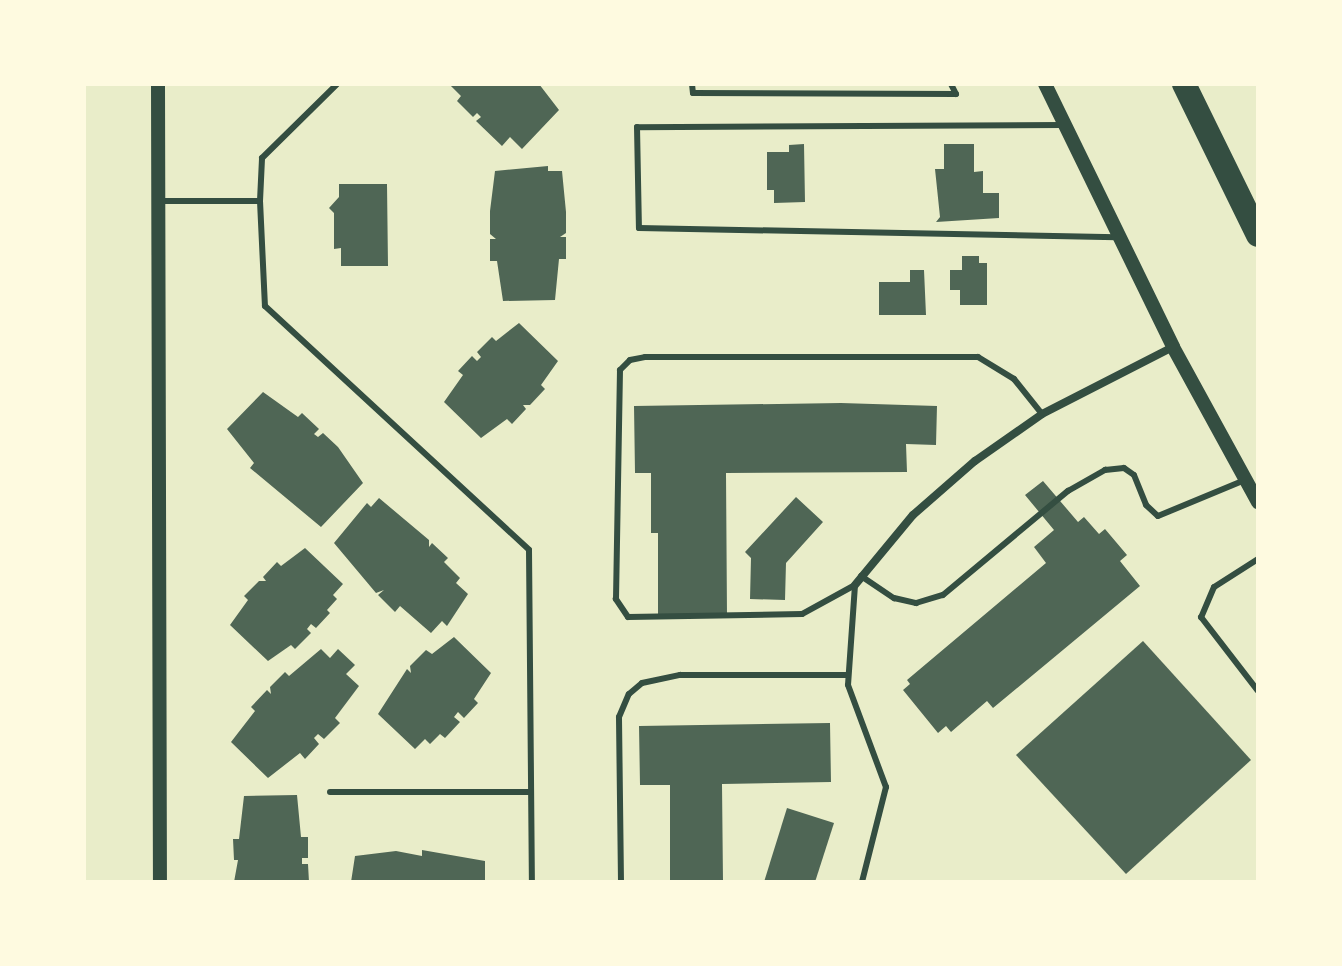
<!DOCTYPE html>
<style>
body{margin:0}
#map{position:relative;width:1342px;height:966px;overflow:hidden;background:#e9edc9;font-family:"Space Grotesk",sans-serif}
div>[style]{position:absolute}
.building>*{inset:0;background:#4f6655}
.service>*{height:6px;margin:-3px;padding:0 3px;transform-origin:3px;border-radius:3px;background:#344e41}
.minor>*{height:8px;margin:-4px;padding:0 4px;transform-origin:4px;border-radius:4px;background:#344e41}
.tertiary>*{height:14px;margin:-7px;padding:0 7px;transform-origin:7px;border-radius:7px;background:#344e41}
.motorway>*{height:24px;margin:-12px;padding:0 12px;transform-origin:12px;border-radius:12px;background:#344e41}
span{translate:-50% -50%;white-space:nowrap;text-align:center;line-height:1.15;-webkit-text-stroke:6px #fefae0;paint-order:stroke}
.frame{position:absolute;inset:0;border:86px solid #fefae0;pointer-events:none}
</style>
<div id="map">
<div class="building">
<i style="clip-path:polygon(449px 84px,539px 84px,559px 110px,522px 149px,510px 137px,502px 146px,476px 121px,481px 117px,477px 113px,473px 117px,457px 101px,461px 96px)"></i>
<i style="clip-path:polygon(804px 144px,805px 202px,774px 203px,774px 190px,767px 190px,767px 152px,789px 152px,789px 145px)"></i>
<i style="clip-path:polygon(944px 144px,974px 144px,974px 172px,983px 171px,983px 193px,999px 193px,999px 218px,936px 222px,940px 217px,935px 169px,944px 169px)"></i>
<i style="clip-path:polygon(548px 166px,548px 171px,562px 171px,566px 212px,566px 233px,560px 237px,566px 237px,566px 259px,559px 259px,555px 300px,503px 301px,497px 261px,490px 261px,490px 239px,496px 239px,490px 234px,490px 211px,495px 171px)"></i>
<i style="clip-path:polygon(339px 184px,387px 184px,388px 266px,341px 266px,341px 248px,334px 249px,334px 213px,329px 208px,339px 197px)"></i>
<i style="clip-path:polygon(962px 256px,979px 256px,979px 263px,987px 263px,987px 305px,960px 305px,960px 290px,950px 290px,950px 270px,962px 270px)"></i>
<i style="clip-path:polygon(910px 270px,924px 270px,926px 315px,879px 315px,879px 282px,910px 282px)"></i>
<i style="clip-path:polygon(519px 323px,558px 361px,541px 385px,545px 389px,530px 405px,523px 405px,526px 409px,512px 424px,507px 419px,481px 438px,444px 402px,463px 375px,458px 371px,472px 356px,477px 361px,481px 357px,477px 352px,492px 337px,496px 341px)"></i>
<i style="clip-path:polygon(263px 392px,298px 417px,302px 413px,319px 429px,314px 434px,318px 437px,323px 433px,338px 447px,363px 483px,321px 527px,250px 468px,254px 463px,227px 429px)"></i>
<i style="clip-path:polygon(841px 403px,937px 406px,936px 445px,906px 444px,907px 472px,726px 473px,727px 615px,658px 615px,658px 533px,651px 533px,651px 473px,635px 473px,634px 406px)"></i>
<i style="clip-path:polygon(1043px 481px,1078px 522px,1084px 517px,1099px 534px,1105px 529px,1127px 555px,1120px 561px,1140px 586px,993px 708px,987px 701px,951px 732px,946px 726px,938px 733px,903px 690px,910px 684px,907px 680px,1046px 563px,1034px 547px,1054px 530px,1025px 495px)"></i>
<i style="clip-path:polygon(796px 497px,823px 522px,786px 563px,785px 600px,750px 599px,751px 558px,745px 552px)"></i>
<i style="clip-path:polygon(379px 498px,429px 540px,429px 547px,432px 543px,448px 558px,444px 562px,460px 578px,456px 583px,468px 594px,447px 626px,442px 621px,431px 633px,400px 606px,395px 612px,378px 595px,384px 590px,376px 593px,334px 543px,367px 503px,371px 507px)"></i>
<i style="clip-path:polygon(305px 548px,343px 584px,333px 595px,337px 599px,327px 610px,330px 613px,316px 628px,311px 624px,307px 629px,311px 633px,295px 649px,291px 645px,268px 661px,230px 625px,248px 600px,244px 596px,259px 581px,266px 581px,263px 577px,277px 562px,281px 566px)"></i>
<i style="clip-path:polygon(454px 637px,491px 673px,474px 699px,478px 703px,464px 718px,458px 712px,454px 717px,460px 722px,445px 738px,440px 734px,430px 744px,425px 739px,415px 749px,378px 714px,407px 669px,411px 673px,410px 666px,426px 650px,432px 654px)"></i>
<i style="clip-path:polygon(1143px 641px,1251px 760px,1126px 874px,1016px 755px)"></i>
<i style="clip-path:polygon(321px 649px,330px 658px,338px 649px,355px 665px,346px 674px,359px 686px,335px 718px,340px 723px,324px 739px,318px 734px,314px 738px,319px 744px,305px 759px,300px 753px,268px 778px,231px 742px,255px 711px,251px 707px,267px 690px,271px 694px,270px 687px,285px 672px,289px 676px)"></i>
<i style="clip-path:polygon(830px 723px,831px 782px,722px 784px,723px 882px,670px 882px,670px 785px,640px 785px,639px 726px)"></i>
<i style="clip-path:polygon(297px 795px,301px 837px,308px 837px,308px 858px,302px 858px,302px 864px,308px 864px,309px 882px,234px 882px,238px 860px,234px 860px,233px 839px,239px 839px,244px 796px)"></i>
<i style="clip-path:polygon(787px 808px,834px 823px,815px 882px,764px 882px)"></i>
<i style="clip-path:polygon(422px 850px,485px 861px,485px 882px,351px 882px,355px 856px,396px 851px,422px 856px)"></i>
</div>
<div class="service">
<i style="left:692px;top:84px;width:9px;rotate:84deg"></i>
<i style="left:693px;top:93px;width:263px;rotate:0.2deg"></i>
<i style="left:956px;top:94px;width:11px;rotate:-117deg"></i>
<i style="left:1062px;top:125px;width:425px;rotate:179.7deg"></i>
<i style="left:637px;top:127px;width:101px;rotate:88.9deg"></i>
<i style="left:639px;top:228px;width:478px;rotate:1.1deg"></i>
<i style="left:160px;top:201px;width:100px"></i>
<i style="left:260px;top:201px;width:105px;rotate:87.3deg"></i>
<i style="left:265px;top:306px;width:359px;rotate:42.7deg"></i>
<i style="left:529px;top:550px;width:332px;rotate:89.5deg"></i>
<i style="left:260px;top:201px;width:43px;rotate:-87.3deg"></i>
<i style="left:262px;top:158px;width:105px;rotate:-44.6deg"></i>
<i style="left:1258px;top:559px;width:52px;rotate:147.5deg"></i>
<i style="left:1214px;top:587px;width:33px;rotate:113deg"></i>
<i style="left:1201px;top:617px;width:93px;rotate:52.4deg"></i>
<i style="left:861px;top:576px;width:40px;rotate:34deg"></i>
<i style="left:894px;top:598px;width:23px;rotate:13deg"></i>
<i style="left:916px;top:603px;width:28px;rotate:-17deg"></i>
<i style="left:943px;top:595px;width:163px;rotate:-39.8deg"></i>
<i style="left:1068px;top:491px;width:43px;rotate:-29.6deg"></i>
<i style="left:1105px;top:470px;width:19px;rotate:-6deg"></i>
<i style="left:1124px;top:468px;width:12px;rotate:35deg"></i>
<i style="left:1134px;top:475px;width:32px;rotate:68deg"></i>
<i style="left:1146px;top:505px;width:16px;rotate:43deg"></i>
<i style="left:1158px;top:516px;width:94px;rotate:-22.5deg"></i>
<i style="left:855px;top:585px;width:60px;rotate:151.3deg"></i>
<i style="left:802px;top:614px;width:174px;rotate:179deg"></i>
<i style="left:628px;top:617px;width:22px;rotate:-124deg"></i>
<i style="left:616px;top:599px;width:229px;rotate:-89deg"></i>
<i style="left:620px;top:370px;width:14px;rotate:-45deg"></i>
<i style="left:630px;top:360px;width:15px;rotate:-11deg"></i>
<i style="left:645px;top:357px;width:333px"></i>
<i style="left:978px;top:357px;width:42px;rotate:31.4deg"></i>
<i style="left:1014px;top:379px;width:45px;rotate:51.3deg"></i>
<i style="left:855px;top:585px;width:100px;rotate:94deg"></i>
<i style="left:848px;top:685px;width:109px;rotate:69.6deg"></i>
<i style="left:886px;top:787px;width:98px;rotate:104.2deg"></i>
<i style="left:330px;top:792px;width:201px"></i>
<i style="left:621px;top:882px;width:165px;rotate:-90.7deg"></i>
<i style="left:619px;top:717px;width:25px;rotate:-67deg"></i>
<i style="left:629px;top:694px;width:17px;rotate:-40deg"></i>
<i style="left:642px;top:683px;width:39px;rotate:-12deg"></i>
<i style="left:680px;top:675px;width:168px"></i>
</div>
<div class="minor">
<i style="left:855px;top:585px;width:91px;rotate:-50.4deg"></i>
<i style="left:913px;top:515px;width:82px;rotate:-41.1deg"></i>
<i style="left:975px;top:461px;width:82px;rotate:-35deg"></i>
<i style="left:1042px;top:414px;width:147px;rotate:-27.1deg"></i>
</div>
<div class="tertiary">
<i style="left:158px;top:84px;width:798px;rotate:89.86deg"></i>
<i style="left:1045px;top:84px;width:292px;rotate:64deg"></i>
<i style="left:1173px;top:347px;width:177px;rotate:61.3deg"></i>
</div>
<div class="motorway">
<i style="left:1184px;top:84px;width:168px;rotate:63.9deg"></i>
</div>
<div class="frame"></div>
</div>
